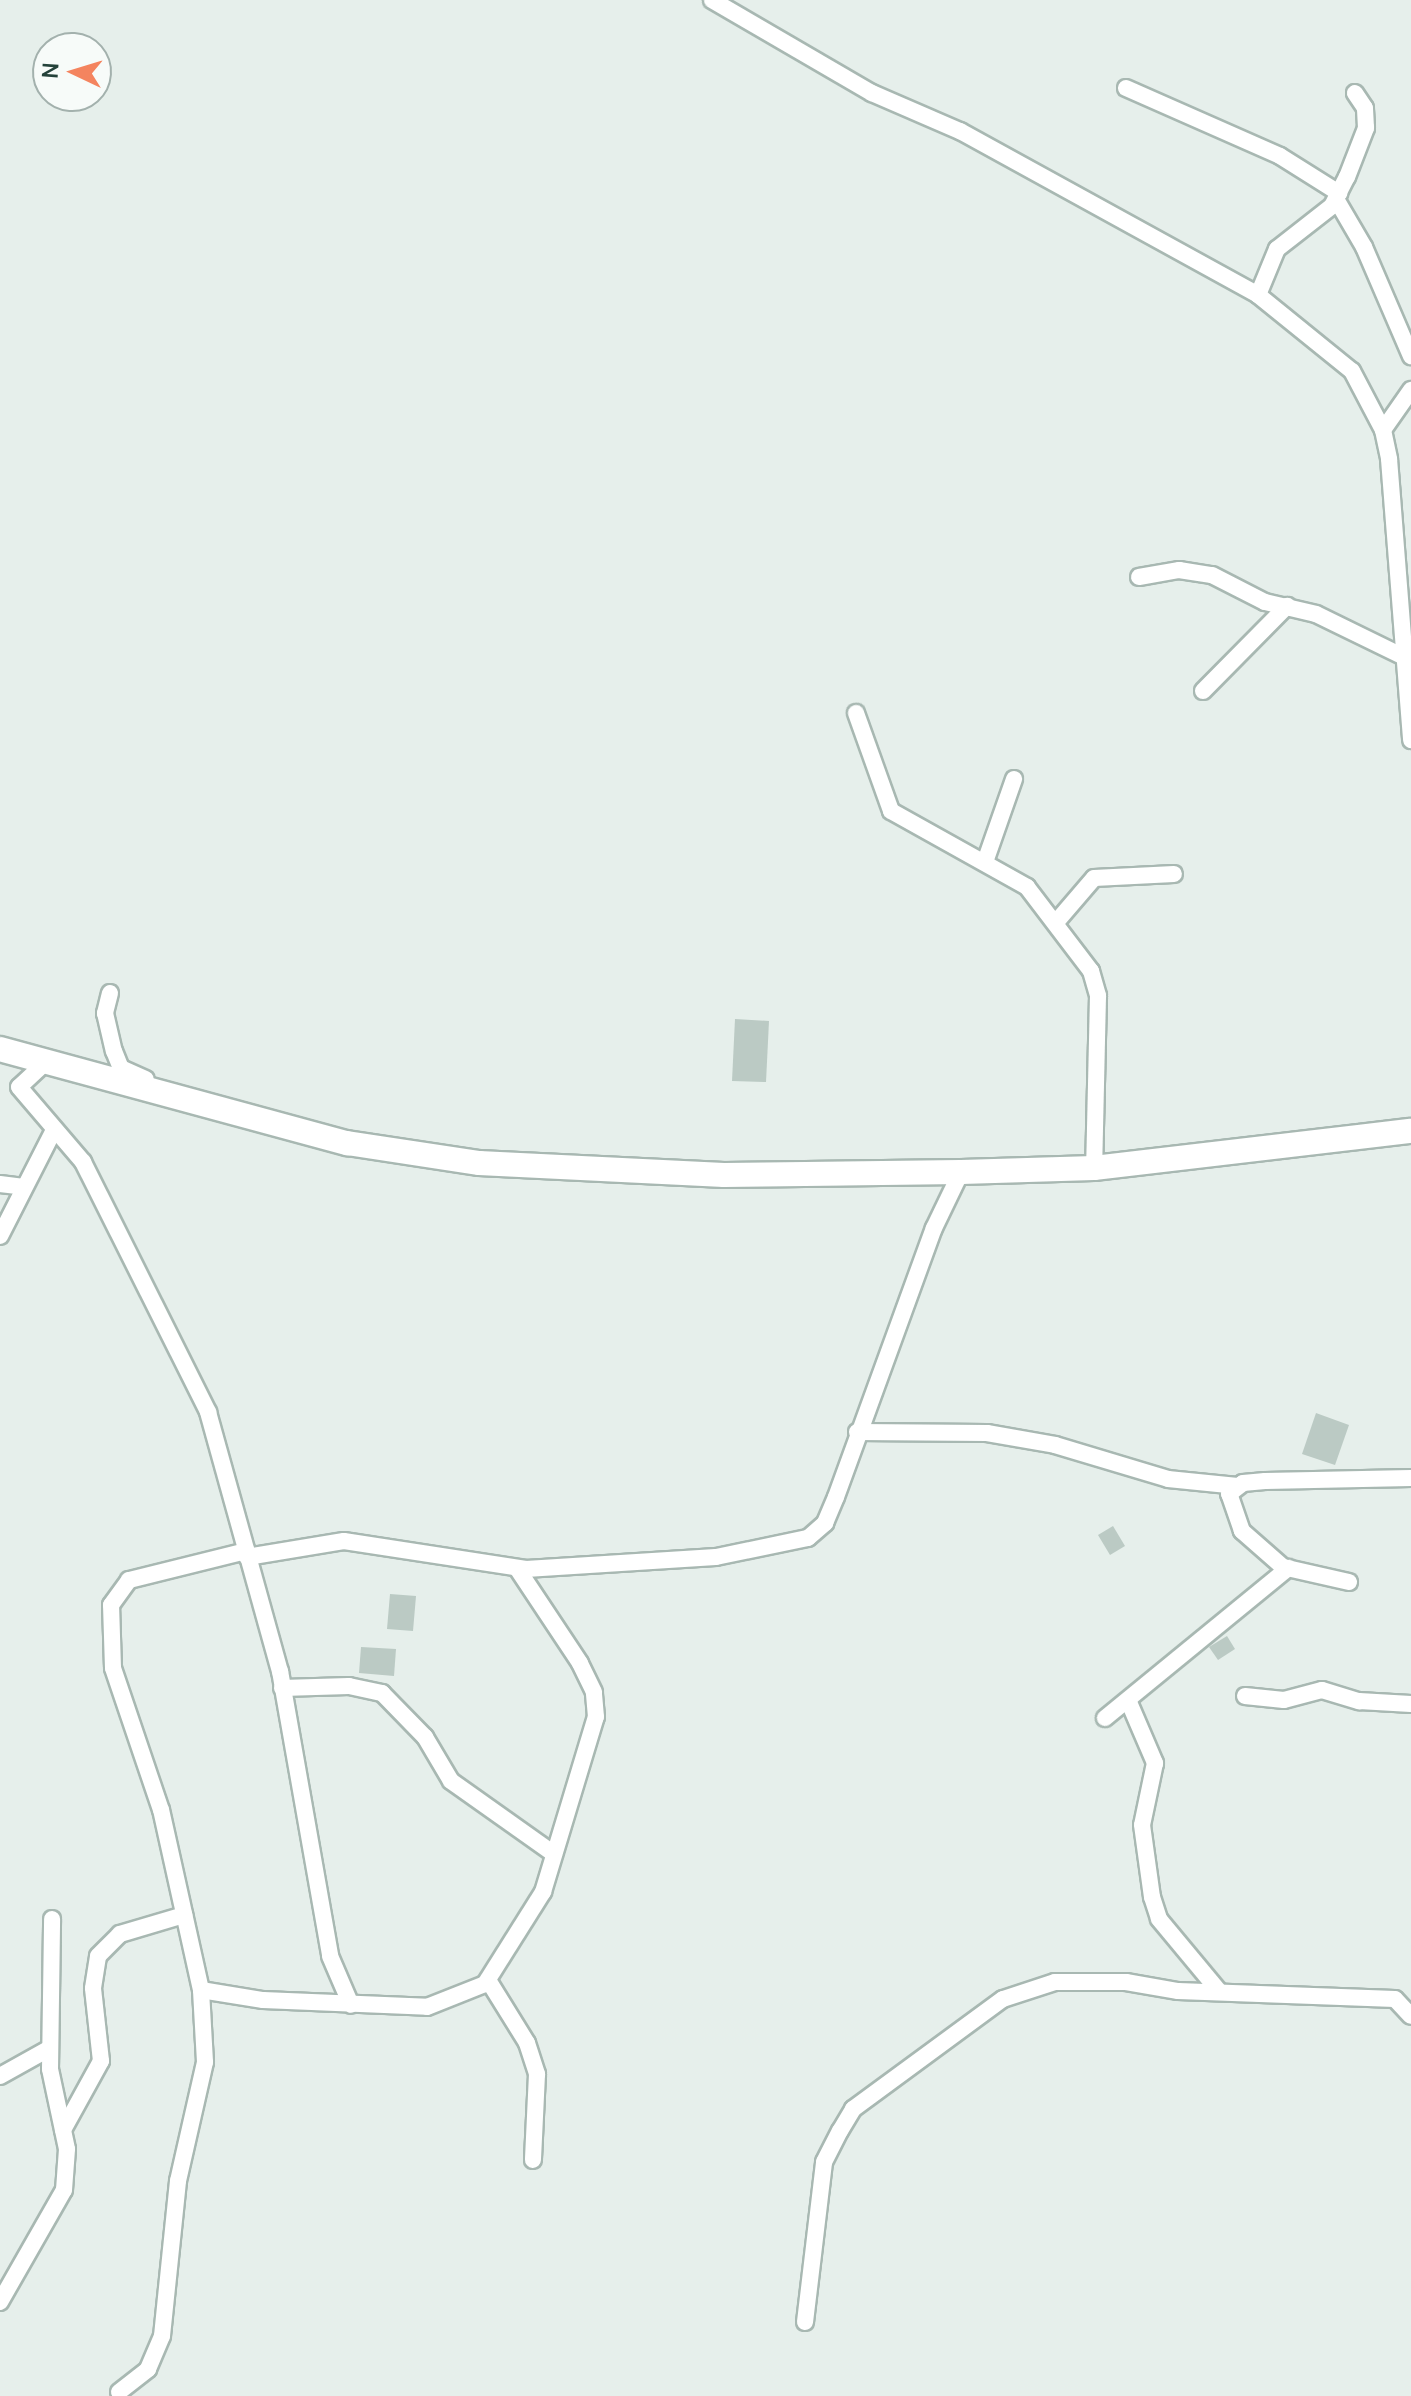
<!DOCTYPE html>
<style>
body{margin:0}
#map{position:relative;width:1411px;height:2396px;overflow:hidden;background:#e6efeb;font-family:Manrope,sans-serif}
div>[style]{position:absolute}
.building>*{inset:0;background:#bbcac4}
.roads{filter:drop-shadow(2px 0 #a8b8b2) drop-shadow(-2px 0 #a8b8b2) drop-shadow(0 2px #a8b8b2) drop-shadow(0 -2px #a8b8b2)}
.street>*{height:16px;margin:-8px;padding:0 8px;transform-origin:8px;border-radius:8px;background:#fff}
.secondary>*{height:24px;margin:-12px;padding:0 12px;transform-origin:12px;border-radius:12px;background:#fff}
span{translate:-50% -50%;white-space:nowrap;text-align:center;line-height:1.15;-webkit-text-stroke:7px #f7fbf9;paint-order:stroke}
.north{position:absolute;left:32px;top:32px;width:80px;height:80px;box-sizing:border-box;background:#f7fbf9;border:2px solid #a3b1ad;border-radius:50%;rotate:274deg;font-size:22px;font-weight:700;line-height:32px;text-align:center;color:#24423a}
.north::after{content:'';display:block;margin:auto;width:28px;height:36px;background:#f4845f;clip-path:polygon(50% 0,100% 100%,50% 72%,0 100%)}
</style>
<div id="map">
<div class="building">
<i style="clip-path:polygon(735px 1019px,769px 1021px,766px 1082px,732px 1081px)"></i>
<i style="clip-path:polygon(1316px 1413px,1349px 1425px,1335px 1465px,1302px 1454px)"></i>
<i style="clip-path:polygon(1113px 1526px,1125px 1546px,1110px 1555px,1098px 1535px)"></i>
<i style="clip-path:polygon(390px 1594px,416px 1596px,413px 1631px,387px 1629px)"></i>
<i style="clip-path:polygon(1227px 1636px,1235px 1649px,1218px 1660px,1209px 1647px)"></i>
<i style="clip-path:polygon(361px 1647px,396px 1649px,394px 1676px,359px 1673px)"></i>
</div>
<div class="roads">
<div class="street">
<i style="left:712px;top:0;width:185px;rotate:30.2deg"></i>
<i style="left:872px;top:93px;width:96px;rotate:23.4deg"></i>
<i style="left:960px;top:131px;width:340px;rotate:28.8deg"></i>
<i style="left:1258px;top:295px;width:121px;rotate:39deg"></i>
<i style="left:1352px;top:371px;width:67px;rotate:62.3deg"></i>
<i style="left:1383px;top:430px;width:30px;rotate:78deg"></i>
<i style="left:1389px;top:459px;width:282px;rotate:85.5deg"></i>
<i style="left:1126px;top:88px;width:168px;rotate:23.8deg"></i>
<i style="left:1280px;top:156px;width:70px;rotate:32.1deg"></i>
<i style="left:1336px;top:199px;width:56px;rotate:59.7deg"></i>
<i style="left:1364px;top:247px;width:119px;rotate:66.7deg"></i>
<i style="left:1258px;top:295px;width:50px;rotate:-67.6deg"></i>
<i style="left:1277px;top:249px;width:70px;rotate:-38deg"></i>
<i style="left:1332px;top:206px;width:33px;rotate:-63deg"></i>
<i style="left:1347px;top:177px;width:53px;rotate:-68.8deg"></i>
<i style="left:1366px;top:128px;width:20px;rotate:-93deg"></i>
<i style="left:1365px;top:108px;width:18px;rotate:-124deg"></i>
<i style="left:1383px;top:430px;width:49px;rotate:-55deg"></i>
<i style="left:1139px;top:577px;width:41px;rotate:-9.9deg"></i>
<i style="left:1179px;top:570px;width:33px;rotate:9deg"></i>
<i style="left:1212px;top:575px;width:59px;rotate:27deg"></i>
<i style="left:1265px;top:602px;width:52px;rotate:13.2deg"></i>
<i style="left:1316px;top:614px;width:96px;rotate:26deg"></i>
<i style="left:1203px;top:691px;width:120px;rotate:-45.3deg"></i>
<i style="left:856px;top:713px;width:104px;rotate:70.3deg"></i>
<i style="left:891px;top:811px;width:156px;rotate:29.2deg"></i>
<i style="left:1027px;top:887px;width:106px;rotate:52.7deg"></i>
<i style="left:1091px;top:971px;width:26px;rotate:74deg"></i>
<i style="left:1098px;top:996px;width:172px;rotate:91.3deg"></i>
<i style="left:985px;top:862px;width:88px;rotate:-70.7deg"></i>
<i style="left:1058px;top:920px;width:55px;rotate:-49.4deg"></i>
<i style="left:1094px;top:878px;width:80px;rotate:-2.9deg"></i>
<i style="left:110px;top:993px;width:21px;rotate:104deg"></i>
<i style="left:105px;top:1013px;width:39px;rotate:77deg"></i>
<i style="left:114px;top:1051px;width:18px;rotate:68deg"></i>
<i style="left:121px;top:1068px;width:27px;rotate:24deg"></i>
<i style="left:47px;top:1061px;width:38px;rotate:137deg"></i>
<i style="left:19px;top:1087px;width:99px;rotate:49.5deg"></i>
<i style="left:83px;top:1162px;width:280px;rotate:63.4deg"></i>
<i style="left:208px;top:1412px;width:269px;rotate:74.5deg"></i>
<i style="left:280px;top:1671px;width:289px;rotate:80deg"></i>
<i style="left:330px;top:1956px;width:53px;rotate:66.8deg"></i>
<i style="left:0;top:1184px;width:24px;rotate:7deg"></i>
<i style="left:0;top:1236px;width:119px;rotate:-63deg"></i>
<i style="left:857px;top:1432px;width:130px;rotate:0.4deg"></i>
<i style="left:987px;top:1433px;width:69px;rotate:10deg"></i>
<i style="left:1055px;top:1445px;width:118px;rotate:16.7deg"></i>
<i style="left:1168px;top:1479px;width:70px;rotate:5.7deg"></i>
<i style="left:247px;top:1557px;width:98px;rotate:-9.4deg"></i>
<i style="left:344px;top:1541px;width:184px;rotate:8.7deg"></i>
<i style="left:526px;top:1569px;width:190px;rotate:-3.6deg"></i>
<i style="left:716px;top:1557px;width:94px;rotate:-11.7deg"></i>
<i style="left:808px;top:1538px;width:23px;rotate:-41deg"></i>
<i style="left:825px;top:1523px;width:28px;rotate:-67deg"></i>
<i style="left:836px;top:1497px;width:286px;rotate:-70deg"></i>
<i style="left:934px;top:1228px;width:62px;rotate:-64.3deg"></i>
<i style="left:1349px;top:1582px;width:68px;rotate:-167.2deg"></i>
<i style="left:1283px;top:1567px;width:55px;rotate:-138.7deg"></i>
<i style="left:1242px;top:1531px;width:39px;rotate:-109deg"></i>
<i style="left:1229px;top:1494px;width:18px;rotate:-38deg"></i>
<i style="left:1243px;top:1483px;width:22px;rotate:-5deg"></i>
<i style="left:1265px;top:1481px;width:146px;rotate:-1.2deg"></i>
<i style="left:282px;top:1688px;width:67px;rotate:-1.7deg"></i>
<i style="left:349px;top:1686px;width:34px;rotate:12deg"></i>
<i style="left:382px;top:1693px;width:62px;rotate:45.7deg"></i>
<i style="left:425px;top:1737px;width:51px;rotate:59.4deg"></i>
<i style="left:451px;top:1781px;width:126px;rotate:35.3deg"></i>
<i style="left:1245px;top:1696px;width:39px;rotate:6deg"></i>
<i style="left:1284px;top:1700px;width:39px;rotate:-15deg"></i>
<i style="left:1322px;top:1690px;width:39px;rotate:17deg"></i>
<i style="left:1359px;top:1701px;width:52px;rotate:3.3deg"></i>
<i style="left:1128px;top:1700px;width:69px;rotate:66.8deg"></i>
<i style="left:1155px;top:1763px;width:63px;rotate:101.8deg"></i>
<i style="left:1142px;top:1825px;width:73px;rotate:82.1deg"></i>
<i style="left:1152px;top:1897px;width:23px;rotate:72deg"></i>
<i style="left:1159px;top:1919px;width:92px;rotate:50.3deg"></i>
<i style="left:1105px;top:1718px;width:237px;rotate:-39.3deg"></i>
<i style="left:488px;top:1980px;width:74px;rotate:58.2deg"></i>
<i style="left:527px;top:2043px;width:33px;rotate:72deg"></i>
<i style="left:537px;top:2074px;width:86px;rotate:92.7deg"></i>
<i style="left:201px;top:1990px;width:63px;rotate:9.2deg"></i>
<i style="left:263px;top:2000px;width:164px;rotate:2.4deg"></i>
<i style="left:427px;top:2007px;width:62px;rotate:-21.6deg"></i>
<i style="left:485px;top:1984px;width:109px;rotate:-57.8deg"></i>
<i style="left:543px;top:1892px;width:183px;rotate:-73.2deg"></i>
<i style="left:596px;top:1717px;width:25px;rotate:-95deg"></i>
<i style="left:594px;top:1692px;width:32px;rotate:-116deg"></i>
<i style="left:580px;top:1663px;width:114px;rotate:-123.6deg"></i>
<i style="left:0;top:2076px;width:57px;rotate:-29.2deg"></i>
<i style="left:63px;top:2130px;width:79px;rotate:-61.2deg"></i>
<i style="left:101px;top:2061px;width:73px;rotate:-96.3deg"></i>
<i style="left:93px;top:1988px;width:32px;rotate:-81deg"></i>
<i style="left:98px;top:1956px;width:31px;rotate:-45deg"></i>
<i style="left:120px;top:1934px;width:67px;rotate:-16.5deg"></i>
<i style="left:0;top:2302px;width:129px;rotate:-60.3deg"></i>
<i style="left:64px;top:2190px;width:41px;rotate:-85.8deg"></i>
<i style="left:67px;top:2149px;width:82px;rotate:-102deg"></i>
<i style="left:50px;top:2069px;width:150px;rotate:-89.2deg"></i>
<i style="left:805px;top:2322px;width:161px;rotate:-83.2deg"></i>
<i style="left:824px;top:2162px;width:35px;rotate:-63deg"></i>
<i style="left:840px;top:2131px;width:26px;rotate:-59deg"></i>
<i style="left:853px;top:2109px;width:186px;rotate:-36.3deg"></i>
<i style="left:1003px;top:1999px;width:55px;rotate:-18.1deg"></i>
<i style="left:1055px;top:1982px;width:71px"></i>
<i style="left:1126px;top:1982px;width:53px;rotate:9.8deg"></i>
<i style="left:1178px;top:1991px;width:217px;rotate:2.1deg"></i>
<i style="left:1395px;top:1999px;width:23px;rotate:47deg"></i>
<i style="left:119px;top:2392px;width:37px;rotate:-38deg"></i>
<i style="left:148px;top:2369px;width:36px;rotate:-67deg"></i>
<i style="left:162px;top:2336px;width:156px;rotate:-84.1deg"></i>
<i style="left:178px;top:2181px;width:122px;rotate:-77.2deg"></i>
<i style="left:205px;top:2062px;width:72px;rotate:-93.2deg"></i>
<i style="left:201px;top:1990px;width:184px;rotate:-102.5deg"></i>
<i style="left:161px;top:1810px;width:150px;rotate:-108.7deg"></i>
<i style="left:113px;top:1668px;width:63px;rotate:-91.8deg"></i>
<i style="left:111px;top:1605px;width:31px;rotate:-54deg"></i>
<i style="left:129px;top:1580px;width:121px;rotate:-13.9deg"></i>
</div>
<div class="secondary">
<i style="left:0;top:1049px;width:360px;rotate:15.2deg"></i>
<i style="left:347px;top:1143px;width:134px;rotate:8.6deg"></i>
<i style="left:479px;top:1163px;width:245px;rotate:2.8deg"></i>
<i style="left:724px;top:1175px;width:237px;rotate:-0.7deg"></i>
<i style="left:961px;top:1172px;width:133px;rotate:-1.7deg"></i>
<i style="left:1094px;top:1168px;width:319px;rotate:-6.7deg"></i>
</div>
</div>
<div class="north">N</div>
</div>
